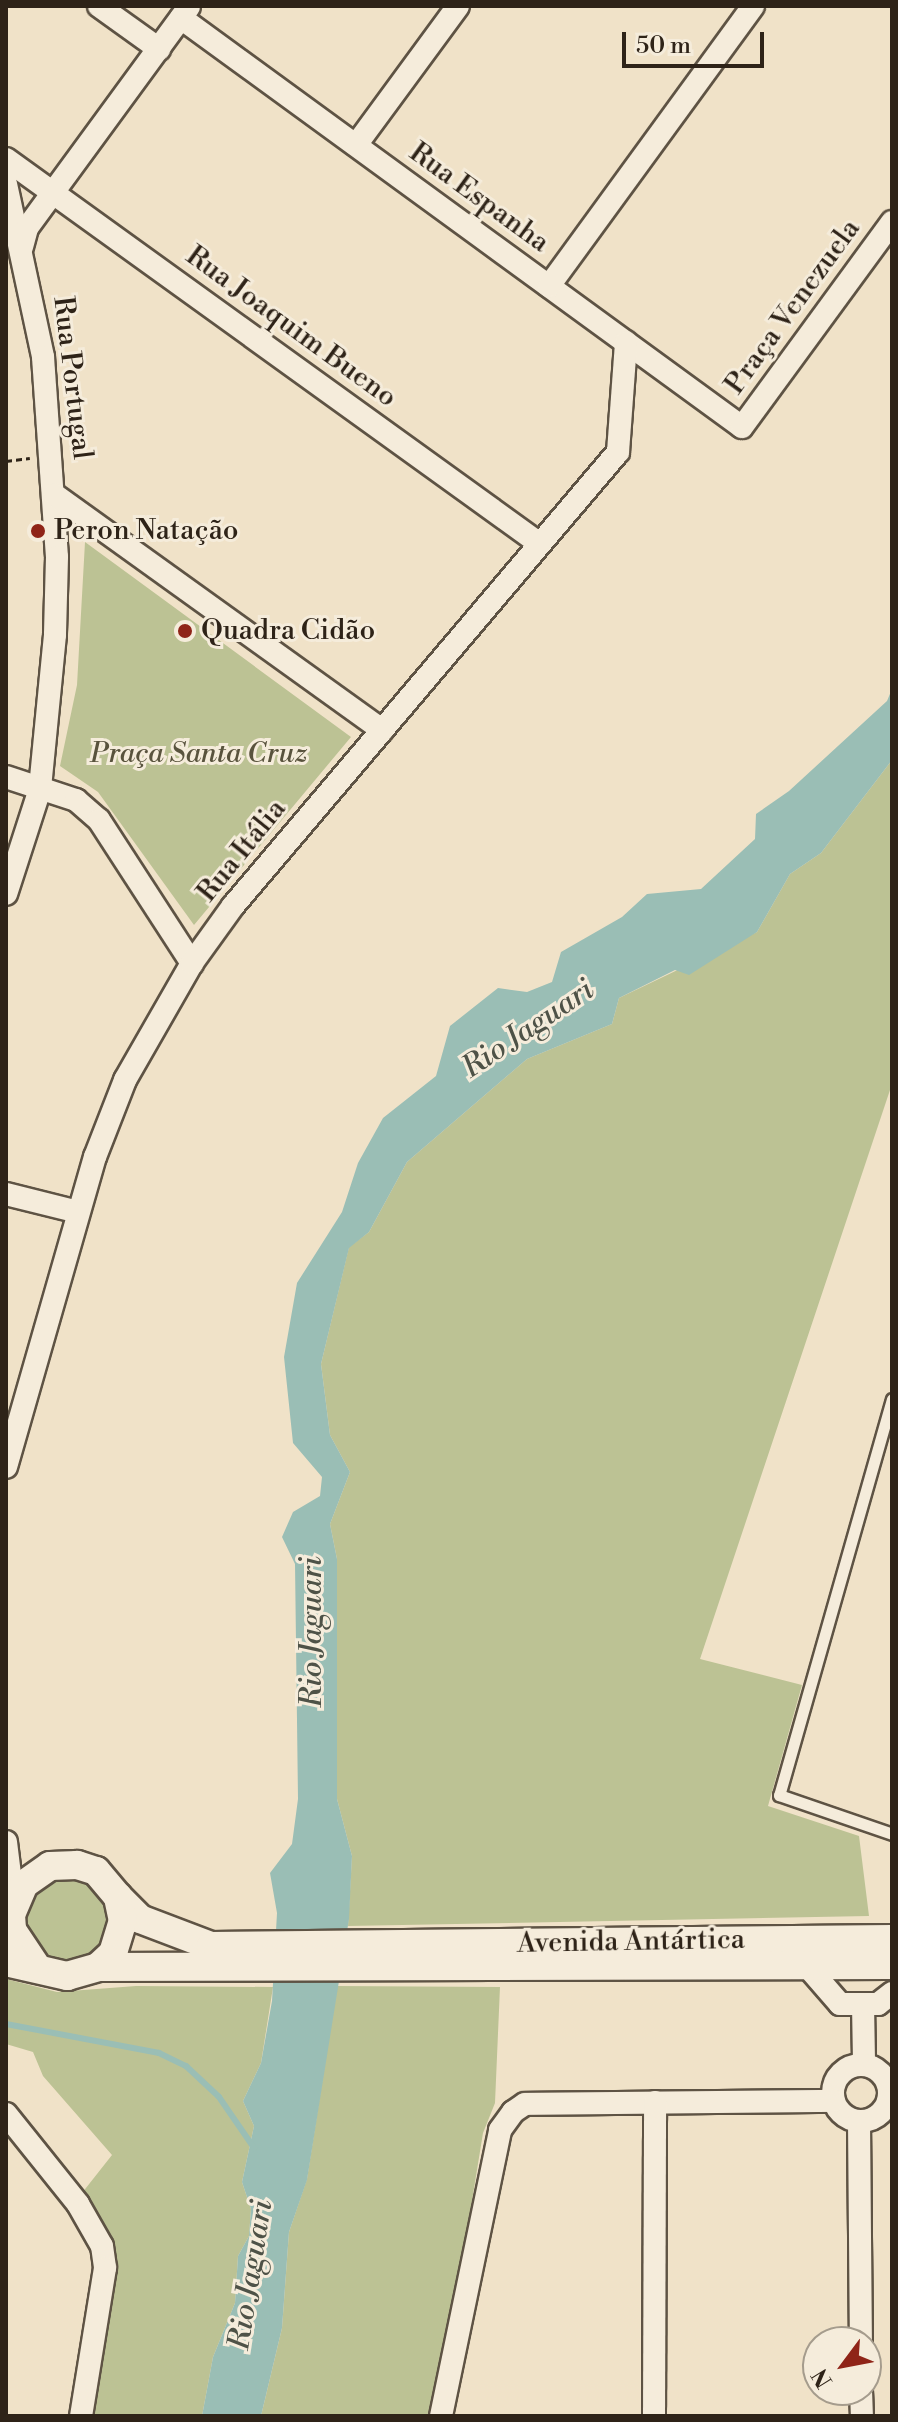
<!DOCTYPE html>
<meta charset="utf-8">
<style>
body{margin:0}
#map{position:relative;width:898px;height:2422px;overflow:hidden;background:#f0e2c8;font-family:"Libre Bodoni",serif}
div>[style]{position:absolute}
.green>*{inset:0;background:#bcc294}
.round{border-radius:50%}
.water>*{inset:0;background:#9abeb5}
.stream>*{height:6px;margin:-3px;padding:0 3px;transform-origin:3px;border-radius:3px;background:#9abeb5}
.path>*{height:3px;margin-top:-1.5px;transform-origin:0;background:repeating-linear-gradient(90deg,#2e2318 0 6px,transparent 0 10px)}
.roads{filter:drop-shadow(2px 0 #5e5344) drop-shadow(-2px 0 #5e5344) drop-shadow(0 2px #5e5344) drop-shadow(0 -2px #5e5344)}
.service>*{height:11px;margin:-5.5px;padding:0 5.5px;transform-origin:5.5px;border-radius:5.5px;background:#f5ecdb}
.minor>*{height:22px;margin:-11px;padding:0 11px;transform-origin:11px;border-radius:11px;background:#f5ecdb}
.minor>.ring{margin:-11px;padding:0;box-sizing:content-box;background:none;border:22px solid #f5ecdb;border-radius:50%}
.tertiary>*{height:28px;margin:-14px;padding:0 14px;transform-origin:14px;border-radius:14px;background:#f5ecdb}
.dots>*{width:22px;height:22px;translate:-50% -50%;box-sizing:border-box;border:4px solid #f5ecdb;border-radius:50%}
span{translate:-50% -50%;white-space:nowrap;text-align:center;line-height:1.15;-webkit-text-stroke:6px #f5ecdb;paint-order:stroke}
.street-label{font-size:28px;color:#2e2318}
.poi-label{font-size:28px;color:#2e2318}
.left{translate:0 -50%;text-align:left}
.park-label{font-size:28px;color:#59533d;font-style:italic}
.water-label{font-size:30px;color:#4e5247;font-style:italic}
.frame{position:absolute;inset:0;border:8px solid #2e2318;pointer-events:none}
.north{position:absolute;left:802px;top:2326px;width:80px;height:80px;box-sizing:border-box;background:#f5ecdb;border:2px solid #a59c8d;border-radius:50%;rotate:238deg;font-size:22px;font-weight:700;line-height:32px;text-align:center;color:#2e2318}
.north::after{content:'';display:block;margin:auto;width:28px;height:36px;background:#8f2418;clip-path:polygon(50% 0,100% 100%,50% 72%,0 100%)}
.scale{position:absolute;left:622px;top:32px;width:142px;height:36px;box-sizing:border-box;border:4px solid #2e2318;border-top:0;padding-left:10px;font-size:24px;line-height:28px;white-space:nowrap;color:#2e2318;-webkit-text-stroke:6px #f5ecdb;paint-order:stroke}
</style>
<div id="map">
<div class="green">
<i style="clip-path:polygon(85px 542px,351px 737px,194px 925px,98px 792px,60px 766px,77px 685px)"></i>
<i style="clip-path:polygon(892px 760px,892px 1084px,700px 1659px,802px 1685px,768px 1806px,859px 1836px,869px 1916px,348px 1926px,352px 1856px,337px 1799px,337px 1559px,330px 1524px,350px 1472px,330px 1435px,321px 1364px,349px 1247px,369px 1232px,407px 1162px,527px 1059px,612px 1024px,619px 998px,757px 932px,790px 874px,821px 853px)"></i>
<i class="round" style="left:25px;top:1878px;width:84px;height:84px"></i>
<i style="clip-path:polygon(6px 1979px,57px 1992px,136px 1986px,273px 1987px,261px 2063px,243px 2101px,254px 2126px,242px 2182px,251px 2209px,249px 2236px,238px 2256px,235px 2303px,213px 2357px,202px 2416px,88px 2416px,113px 2274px,82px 2193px,112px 2155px,43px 2076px,33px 2052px,6px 2044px)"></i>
<i style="clip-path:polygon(337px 1986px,500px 1987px,495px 2103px,483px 2133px,437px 2416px,261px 2416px,282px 2328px,289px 2232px,307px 2179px)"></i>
</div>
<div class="water">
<i style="clip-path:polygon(892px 689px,892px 760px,821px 853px,790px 874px,757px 932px,689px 975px,675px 970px,619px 998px,612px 1024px,527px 1059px,407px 1162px,369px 1232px,349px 1248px,321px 1364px,330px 1435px,350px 1472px,330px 1524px,337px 1559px,337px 1799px,352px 1856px,349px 1919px,307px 2180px,289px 2232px,282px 2328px,261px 2416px,202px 2416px,213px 2357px,235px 2303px,238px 2256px,249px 2236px,251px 2209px,242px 2182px,254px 2126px,243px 2101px,261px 2063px,272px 2001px,277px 1913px,270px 1873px,292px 1844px,298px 1799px,295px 1564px,282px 1537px,293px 1512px,320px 1496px,322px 1477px,293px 1443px,284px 1357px,297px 1283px,342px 1212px,358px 1163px,383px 1118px,436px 1076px,450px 1026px,498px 988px,527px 992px,552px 982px,561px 952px,622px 917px,647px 894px,701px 889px,755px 839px,756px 814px,789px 791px,887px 701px)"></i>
</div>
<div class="stream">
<i style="left:6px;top:2024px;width:156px;rotate:10.7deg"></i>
<i style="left:159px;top:2053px;width:30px;rotate:26deg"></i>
<i style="left:186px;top:2066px;width:45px;rotate:43.2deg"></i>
<i style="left:219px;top:2097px;width:62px;rotate:55.5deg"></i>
</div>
<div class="path">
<i style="left:6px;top:461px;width:24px;rotate:-7deg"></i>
</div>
<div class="roads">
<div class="service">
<i style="left:892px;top:1399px;width:412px;rotate:105.9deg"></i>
<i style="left:779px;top:1795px;width:120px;rotate:19deg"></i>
</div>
<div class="minor">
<i style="left:99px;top:6px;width:74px;rotate:35.6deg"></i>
<i style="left:181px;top:18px;width:694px;rotate:36.09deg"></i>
<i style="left:742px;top:427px;width:254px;rotate:-53.8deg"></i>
<i style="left:356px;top:145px;width:172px;rotate:-53.7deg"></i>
<i style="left:6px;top:159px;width:658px;rotate:35.79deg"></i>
<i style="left:6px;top:184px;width:177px;rotate:77.9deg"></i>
<i style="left:43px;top:357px;width:200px;rotate:86deg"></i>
<i style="left:57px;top:557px;width:78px;rotate:91.5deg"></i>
<i style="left:55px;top:635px;width:155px;rotate:95.6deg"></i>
<i style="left:40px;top:789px;width:110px;rotate:107.9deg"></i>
<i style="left:22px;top:247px;width:20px;rotate:-75deg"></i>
<i style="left:27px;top:228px;width:274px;rotate:-53.8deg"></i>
<i style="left:549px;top:286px;width:346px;rotate:-53.9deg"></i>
<i style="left:55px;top:495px;width:403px;rotate:35.7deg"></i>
<i style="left:6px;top:777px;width:74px;rotate:18.2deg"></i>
<i style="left:76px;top:800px;width:30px;rotate:41deg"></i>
<i style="left:99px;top:820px;width:171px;rotate:57deg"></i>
<i style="left:6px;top:1194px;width:74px;rotate:14deg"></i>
<i style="left:6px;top:1467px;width:323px;rotate:-74deg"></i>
<i style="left:95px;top:1157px;width:83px;rotate:-68.7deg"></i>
<i style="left:125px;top:1080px;width:135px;rotate:-60.2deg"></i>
<i style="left:192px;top:963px;width:70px;rotate:-54.3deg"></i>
<i style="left:233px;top:906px;width:595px;rotate:-49.7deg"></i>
<i style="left:618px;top:452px;width:110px;rotate:-85.8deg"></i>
<i style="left:6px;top:1842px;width:65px;rotate:83deg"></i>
<i style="left:807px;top:1966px;width:50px;rotate:49deg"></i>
<i style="left:840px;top:2004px;width:38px"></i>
<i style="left:878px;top:2004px;width:18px;rotate:-38deg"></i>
<i style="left:863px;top:2004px;width:60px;rotate:89deg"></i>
<i class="ring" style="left:833px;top:2065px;width:34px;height:34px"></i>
<i style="left:6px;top:2114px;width:115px;rotate:51.3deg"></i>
<i style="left:78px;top:2204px;width:48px;rotate:60.3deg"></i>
<i style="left:102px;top:2246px;width:22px;rotate:82deg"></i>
<i style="left:105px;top:2268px;width:150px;rotate:99.2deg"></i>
<i style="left:859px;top:2121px;width:221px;rotate:89.5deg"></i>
<i style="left:861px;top:2390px;width:26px;rotate:88deg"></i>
<i style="left:441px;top:2416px;width:292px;rotate:-78.3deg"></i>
<i style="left:500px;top:2130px;width:22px;rotate:-54deg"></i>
<i style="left:513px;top:2112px;width:14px;rotate:-34deg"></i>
<i style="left:525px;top:2104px;width:308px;rotate:-0.6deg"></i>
<i style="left:654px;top:2416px;width:314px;rotate:-89.8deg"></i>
</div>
<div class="tertiary">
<i style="left:118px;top:1897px;width:31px;rotate:45deg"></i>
<i style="left:140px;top:1919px;width:76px;rotate:20.8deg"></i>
<i style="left:211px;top:1946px;width:681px;rotate:-0.59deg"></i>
<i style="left:6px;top:1962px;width:63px;rotate:12.9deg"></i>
<i style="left:67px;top:1976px;width:32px;rotate:-16deg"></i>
<i style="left:98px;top:1967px;width:21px;rotate:-43deg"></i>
<i style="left:113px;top:1953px;width:34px;rotate:-73deg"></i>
<i style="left:123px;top:1921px;width:25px;rotate:-102deg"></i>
<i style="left:118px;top:1897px;width:34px;rotate:-130deg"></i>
<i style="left:96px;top:1871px;width:20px;rotate:-162deg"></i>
<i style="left:77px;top:1865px;width:27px;rotate:178deg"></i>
<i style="left:50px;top:1866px;width:32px;rotate:145deg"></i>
<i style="left:24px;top:1884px;width:34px;rotate:113deg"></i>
<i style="left:11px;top:1915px;width:15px;rotate:86deg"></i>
<i style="left:12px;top:1930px;width:43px;rotate:56.3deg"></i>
<i style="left:98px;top:1967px;width:794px;rotate:-0.14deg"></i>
</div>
</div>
<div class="dots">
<i style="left:38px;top:531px;background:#8f2418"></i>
<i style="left:185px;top:631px;background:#8f2418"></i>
</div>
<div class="street-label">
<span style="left:479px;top:198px;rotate:36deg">Rua Espanha</span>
<span style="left:793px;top:307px;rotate:-54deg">Praça Venezuela</span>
<span style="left:291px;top:327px;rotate:36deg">Rua Joaquim Bueno</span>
<span style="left:72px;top:378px;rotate:83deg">Rua Portugal</span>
<span style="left:242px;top:851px;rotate:-51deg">Rua Itália</span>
<span style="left:631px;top:1942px;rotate:-1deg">Avenida Antártica</span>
</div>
<div class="poi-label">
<span class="left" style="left:54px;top:531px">Peron Natação</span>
<span class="left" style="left:201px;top:631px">Quadra Cidão</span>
</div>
<div class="park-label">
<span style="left:199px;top:754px">Praça Santa Cruz</span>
</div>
<div class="water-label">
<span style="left:528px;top:1029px;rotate:-34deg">Rio Jaguari</span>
<span style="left:312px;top:1632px;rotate:-90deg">Rio Jaguari</span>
<span style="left:251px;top:2275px;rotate:-81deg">Rio Jaguari</span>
</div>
<div class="frame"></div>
<div class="north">N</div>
<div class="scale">50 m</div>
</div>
